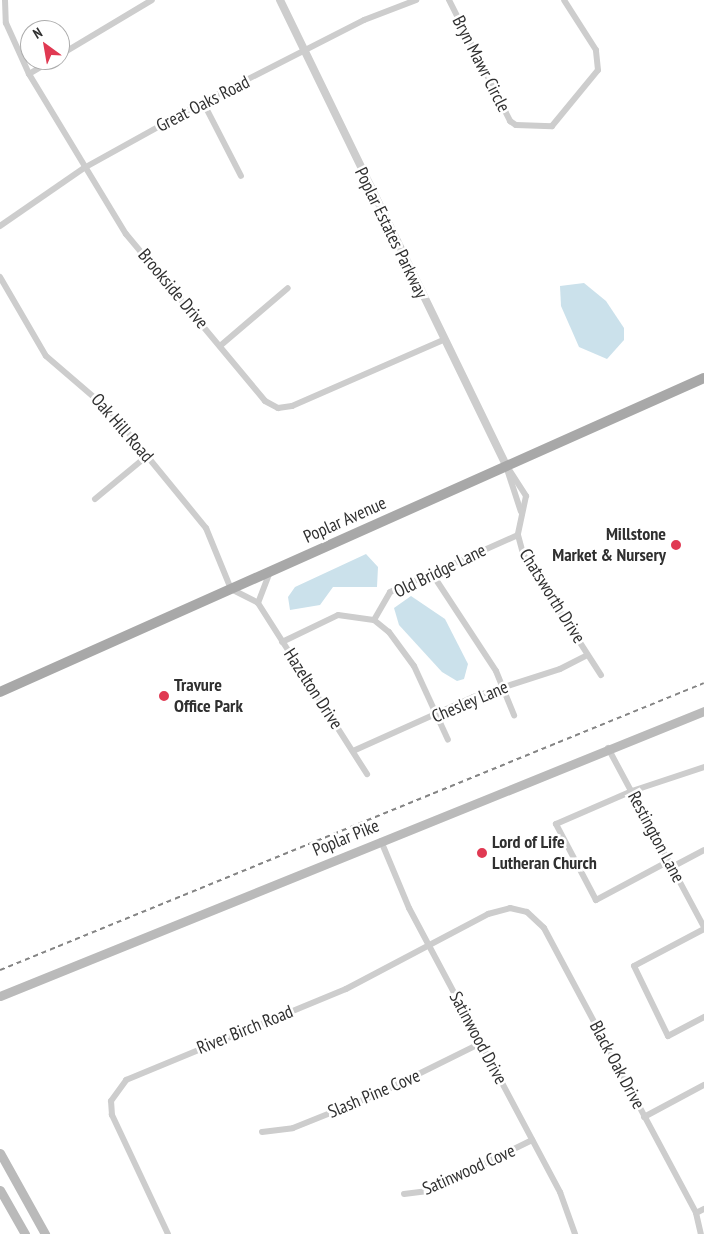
<!DOCTYPE html>
<style>
body{margin:0}
#map{position:relative;width:704px;height:1234px;overflow:hidden;background:#fff;font-family:"PT Sans Narrow",sans-serif}
div>[style]{position:absolute}
.water>*{inset:0;background:#cbe1eb}
.minor>*{height:6px;margin:-3px;padding:0 3px;transform-origin:3px;border-radius:3px;background:#cdcdcd}
.tertiary>*{height:8px;margin:-4px;padding:0 4px;transform-origin:4px;border-radius:4px;background:#cdcdcd}
.secondary>*{height:9px;margin:-4.5px;padding:0 4.5px;transform-origin:4.5px;border-radius:4.5px;background:#bababa}
.primary>*{height:10px;margin:-5px;padding:0 5px;transform-origin:5px;border-radius:5px;background:#a8a8a8}
.rail>*{height:2px;margin-top:-1px;transform-origin:0;background:repeating-linear-gradient(90deg,#858585 0 5px,transparent 0 9px)}
.dots>*{width:14px;height:14px;translate:-50% -50%;box-sizing:border-box;border:2px solid #fff;border-radius:50%}
span{translate:-50% -50%;white-space:nowrap;text-align:center;line-height:1.15;-webkit-text-stroke:5px #fff;paint-order:stroke}
.street-label{font-size:18px;color:#303030}
.poi-label{font-size:18px;color:#303030;font-weight:700}
.right{translate:-100% -50%;text-align:right}
.left{translate:0 -50%;text-align:left}
.north{position:absolute;left:20px;top:20px;width:50px;height:50px;box-sizing:border-box;background:#fff;border:1px solid #acacac;border-radius:50%;rotate:328deg;font-size:14px;font-weight:700;line-height:20px;text-align:center;color:#303030}
.north::after{content:'';display:block;margin:auto;width:18px;height:22px;background:#e03952;clip-path:polygon(50% 0,100% 100%,50% 72%,0 100%)}
</style>
<div id="map">
<div class="water">
<i style="clip-path:polygon(584px 283px,606px 301px,624px 328px,624px 340px,607px 359px,579px 347px,561px 306px,560px 286px)"></i>
<i style="clip-path:polygon(366px 554px,378px 567px,377px 587px,333px 587px,320px 605px,290px 610px,288px 597px,295px 587px)"></i>
<i style="clip-path:polygon(411px 596px,445px 619px,468px 664px,464px 679px,457px 681px,442px 672px,399px 625px,394px 608px)"></i>
</div>
<div class="minor">
<i style="left:5px;top:0;width:23px;rotate:88deg"></i>
<i style="left:6px;top:23px;width:56px;rotate:65.7deg"></i>
<i style="left:29px;top:74px;width:187px;rotate:58.8deg"></i>
<i style="left:126px;top:234px;width:217px;rotate:50.2deg"></i>
<i style="left:265px;top:401px;width:15px;rotate:28deg"></i>
<i style="left:278px;top:408px;width:14px;rotate:-8deg"></i>
<i style="left:292px;top:406px;width:165px;rotate:-23.6deg"></i>
<i style="left:449px;top:0;width:136px;rotate:63.2deg"></i>
<i style="left:510px;top:121px;width:7px;rotate:34deg"></i>
<i style="left:516px;top:125px;width:36px;rotate:2deg"></i>
<i style="left:552px;top:126px;width:72px;rotate:-50.6deg"></i>
<i style="left:598px;top:70px;width:20px;rotate:-96deg"></i>
<i style="left:596px;top:50px;width:59px;rotate:-122.6deg"></i>
<i style="left:60px;top:55px;width:107px;rotate:-30.9deg"></i>
<i style="left:29px;top:74px;width:27px;rotate:-31deg"></i>
<i style="left:203px;top:102px;width:83px;rotate:62.8deg"></i>
<i style="left:0;top:226px;width:102px;rotate:-34.6deg"></i>
<i style="left:84px;top:168px;width:136px;rotate:-29deg"></i>
<i style="left:203px;top:102px;width:181px;rotate:-27deg"></i>
<i style="left:364px;top:20px;width:56px;rotate:-21deg"></i>
<i style="left:0;top:277px;width:91px;rotate:59.8deg"></i>
<i style="left:46px;top:356px;width:86px;rotate:40.7deg"></i>
<i style="left:111px;top:412px;width:150px;rotate:50.7deg"></i>
<i style="left:206px;top:528px;width:66px;rotate:67.7deg"></i>
<i style="left:231px;top:589px;width:30px;rotate:27deg"></i>
<i style="left:258px;top:603px;width:203px;rotate:57.5deg"></i>
<i style="left:220px;top:346px;width:89px;rotate:-40.5deg"></i>
<i style="left:506px;top:465px;width:37px;rotate:57deg"></i>
<i style="left:526px;top:496px;width:40px;rotate:102deg"></i>
<i style="left:518px;top:535px;width:20px;rotate:75deg"></i>
<i style="left:523px;top:554px;width:144px;rotate:57.2deg"></i>
<i style="left:506px;top:466px;width:48px;rotate:71.9deg"></i>
<i style="left:95px;top:499px;width:67px;rotate:-39.6deg"></i>
<i style="left:431px;top:572px;width:118px;rotate:56.7deg"></i>
<i style="left:496px;top:671px;width:48px;rotate:67.8deg"></i>
<i style="left:258px;top:603px;width:33px;rotate:-69deg"></i>
<i style="left:374px;top:620px;width:32px;rotate:-60deg"></i>
<i style="left:390px;top:592px;width:140px;rotate:-24deg"></i>
<i style="left:282px;top:642px;width:62px;rotate:-25.7deg"></i>
<i style="left:338px;top:615px;width:36px;rotate:8deg"></i>
<i style="left:374px;top:620px;width:19px;rotate:39deg"></i>
<i style="left:389px;top:632px;width:42px;rotate:53.7deg"></i>
<i style="left:414px;top:666px;width:81px;rotate:65.3deg"></i>
<i style="left:608px;top:748px;width:203px;rotate:61.8deg"></i>
<i style="left:353px;top:751px;width:132px;rotate:-24.2deg"></i>
<i style="left:473px;top:697px;width:91px;rotate:-17.8deg"></i>
<i style="left:560px;top:669px;width:30px;rotate:-27deg"></i>
<i style="left:381px;top:841px;width:73px;rotate:67.3deg"></i>
<i style="left:409px;top:908px;width:322px;rotate:62deg"></i>
<i style="left:560px;top:1192px;width:45px;rotate:70.3deg"></i>
<i style="left:669px;top:861px;width:83px;rotate:151.9deg"></i>
<i style="left:596px;top:900px;width:86px;rotate:-117.8deg"></i>
<i style="left:556px;top:824px;width:83px;rotate:-23.5deg"></i>
<i style="left:632px;top:791px;width:76px;rotate:-18.4deg"></i>
<i style="left:672px;top:867px;width:36px;rotate:-28deg"></i>
<i style="left:704px;top:929px;width:79px;rotate:152.1deg"></i>
<i style="left:634px;top:966px;width:78px;rotate:64.1deg"></i>
<i style="left:668px;top:1036px;width:41px;rotate:-27.8deg"></i>
<i style="left:644px;top:1117px;width:68px;rotate:-28.1deg"></i>
<i style="left:262px;top:1132px;width:31px;rotate:-7deg"></i>
<i style="left:293px;top:1128px;width:94px;rotate:-21.9deg"></i>
<i style="left:380px;top:1093px;width:113px;rotate:-26.3deg"></i>
<i style="left:404px;top:1194px;width:24px;rotate:-7deg"></i>
<i style="left:428px;top:1191px;width:116px;rotate:-26.1deg"></i>
<i style="left:696px;top:1213px;width:9px;rotate:-27deg"></i>
<i style="left:168px;top:1234px;width:132px;rotate:-115.2deg"></i>
<i style="left:112px;top:1115px;width:14px;rotate:-94deg"></i>
<i style="left:111px;top:1101px;width:26px;rotate:-54deg"></i>
<i style="left:126px;top:1080px;width:238px;rotate:-22.5deg"></i>
<i style="left:346px;top:989px;width:161px;rotate:-27.8deg"></i>
<i style="left:488px;top:914px;width:23px;rotate:-15deg"></i>
<i style="left:510px;top:908px;width:17px;rotate:13deg"></i>
<i style="left:527px;top:912px;width:23px;rotate:43deg"></i>
<i style="left:544px;top:928px;width:323px;rotate:61.9deg"></i>
<i style="left:696px;top:1213px;width:22px;rotate:77deg"></i>
</div>
<div class="tertiary">
<i style="left:280px;top:0;width:517px;rotate:64.08deg"></i>
</div>
<div class="secondary">
<i style="left:0;top:996px;width:760px;rotate:-22.04deg"></i>
<i style="left:0;top:1153px;width:93px;rotate:60.9deg"></i>
<i style="left:0;top:1190px;width:51px;rotate:60.4deg"></i>
</div>
<div class="primary">
<i style="left:0;top:692px;width:771px;rotate:-24.04deg"></i>
</div>
<div class="rail">
<i style="left:0;top:970px;width:760px;rotate:-22.18deg"></i>
</div>
<div class="dots">
<i style="left:676px;top:545px;background:#e03952"></i>
<i style="left:164px;top:696px;background:#e03952"></i>
<i style="left:482px;top:853px;background:#e03952"></i>
</div>
<div class="street-label">
<span style="left:481px;top:64px;rotate:63deg">Bryn Mawr Circle</span>
<span style="left:203px;top:104px;rotate:-27deg">Great Oaks Road</span>
<span style="left:391px;top:233px;rotate:64deg">Poplar Estates Parkway</span>
<span style="left:173px;top:289px;rotate:50deg">Brookside Drive</span>
<span style="left:122px;top:428px;rotate:49deg">Oak Hill Road</span>
<span style="left:345px;top:520px;rotate:-24deg">Poplar Avenue</span>
<span style="left:440px;top:571px;rotate:-26deg">Old Bridge Lane</span>
<span style="left:552px;top:596px;rotate:58deg">Chatsworth Drive</span>
<span style="left:313px;top:689px;rotate:57deg">Hazelton Drive</span>
<span style="left:470px;top:702px;rotate:-23deg">Chesley Lane</span>
<span style="left:656px;top:837px;rotate:62deg">Restington Lane</span>
<span style="left:346px;top:838px;rotate:-22deg">Poplar Pike</span>
<span style="left:245px;top:1030px;rotate:-22deg">River Birch Road</span>
<span style="left:478px;top:1038px;rotate:62deg">Satinwood Drive</span>
<span style="left:617px;top:1065px;rotate:62deg">Black Oak Drive</span>
<span style="left:374px;top:1094px;rotate:-23deg">Slash Pine Cove</span>
<span style="left:469px;top:1170px;rotate:-24deg">Satinwood Cove</span>
</div>
<div class="poi-label">
<span class="right" style="left:666px;top:545px">Millstone<br>Market &amp; Nursery</span>
<span class="left" style="left:174px;top:696px">Travure<br>Office Park</span>
<span class="left" style="left:492px;top:853px">Lord of Life<br>Lutheran Church</span>
</div>
<div class="north">N</div>
</div>
